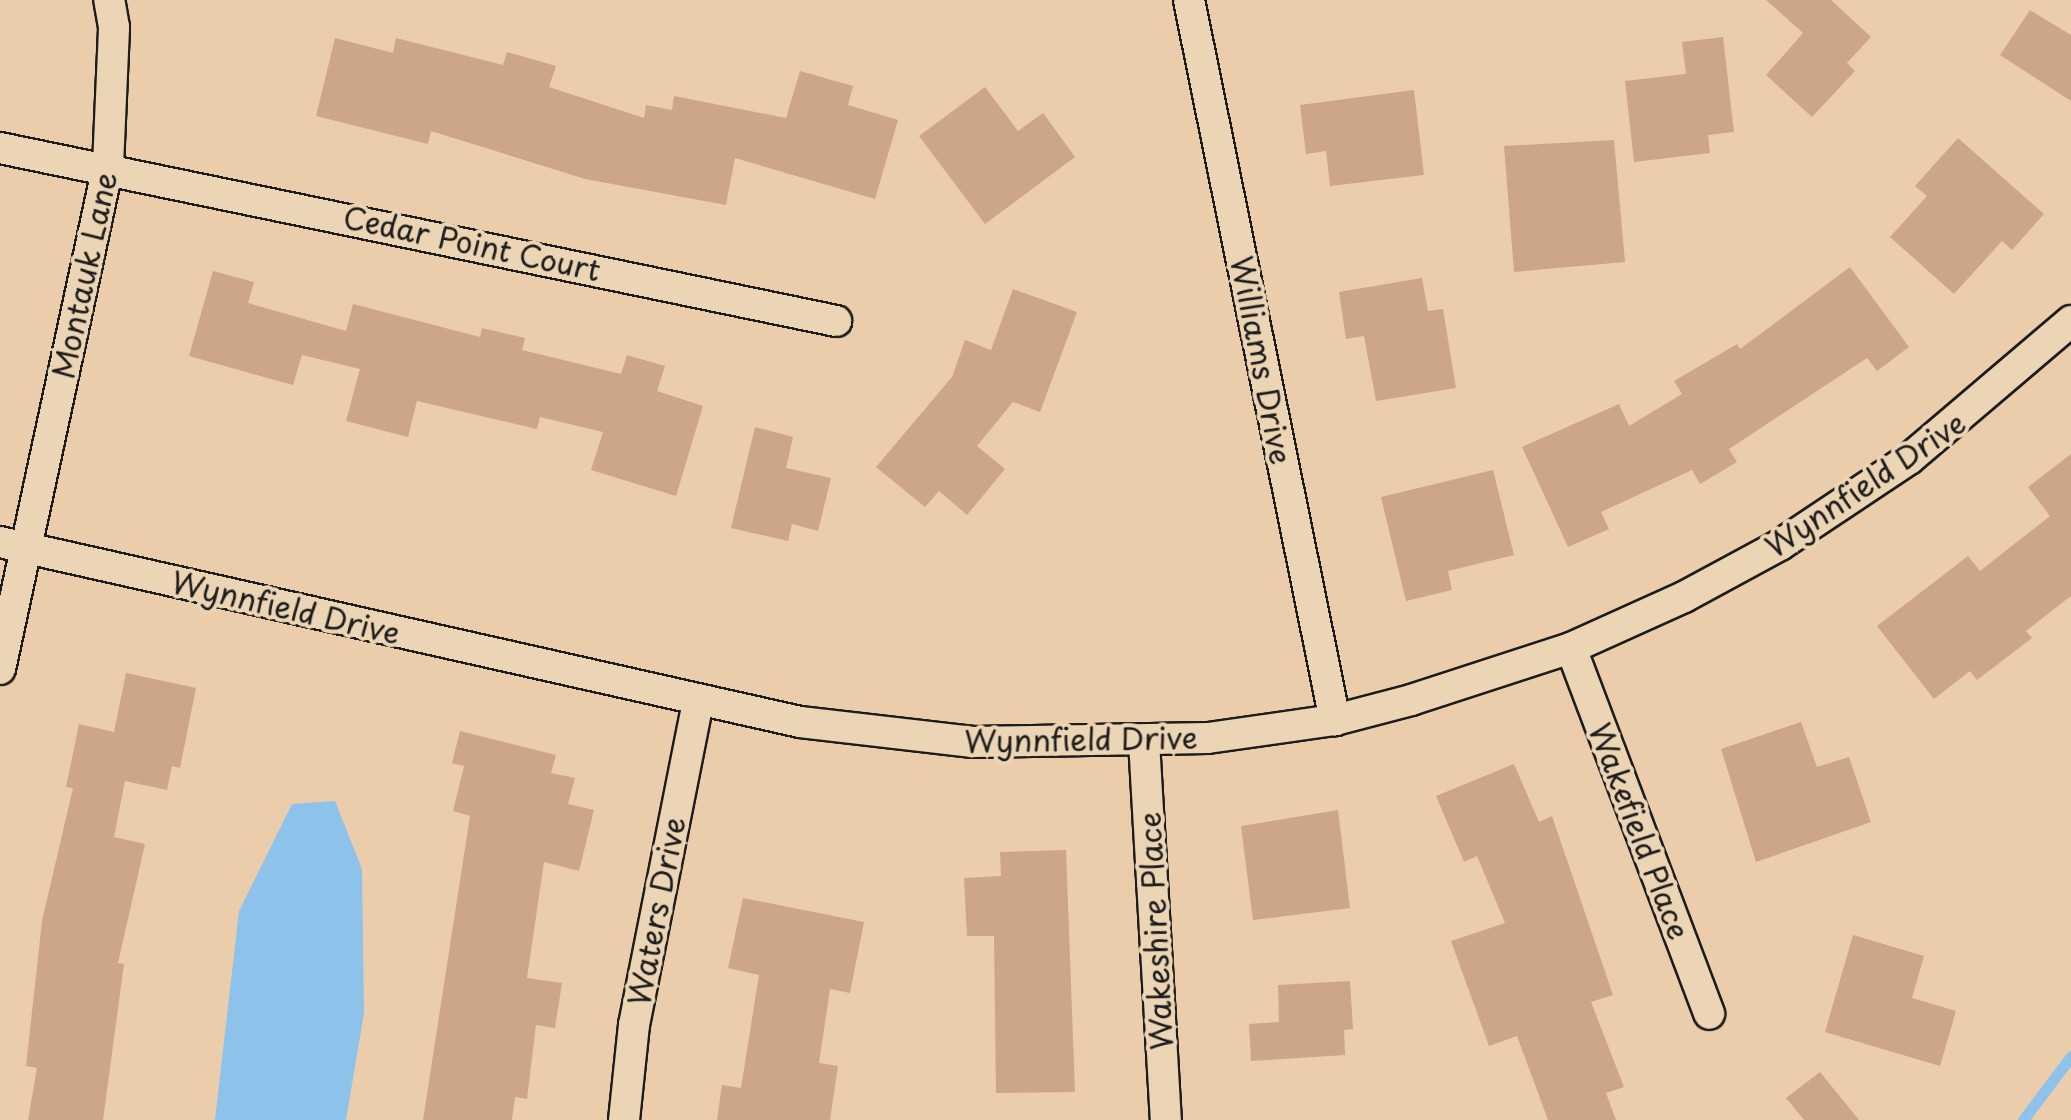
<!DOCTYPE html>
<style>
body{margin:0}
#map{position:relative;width:2071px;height:1120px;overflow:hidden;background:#ebcdac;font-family:"Playpen Sans",sans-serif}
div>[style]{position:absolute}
.water>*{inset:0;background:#8dc3eb}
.stream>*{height:11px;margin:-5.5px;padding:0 5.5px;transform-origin:5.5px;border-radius:5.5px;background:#8dc3eb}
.building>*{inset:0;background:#cda588}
.roads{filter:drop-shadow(2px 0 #1c1c1c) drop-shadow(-2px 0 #1c1c1c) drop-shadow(0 2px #1c1c1c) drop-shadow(0 -2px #1c1c1c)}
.street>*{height:30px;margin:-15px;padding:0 15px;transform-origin:15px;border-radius:15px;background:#ebd5b4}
span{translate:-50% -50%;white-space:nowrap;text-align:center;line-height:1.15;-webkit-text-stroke:8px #ebd5b4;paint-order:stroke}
.street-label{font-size:30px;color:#1c1c1c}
</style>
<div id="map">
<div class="water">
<i style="clip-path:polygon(335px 801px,362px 869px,364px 1013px,346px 1120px,215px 1120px,239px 911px,292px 804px)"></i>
</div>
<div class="stream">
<i style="left:2023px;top:1120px;width:80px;rotate:-53.1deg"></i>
</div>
<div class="building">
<i style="clip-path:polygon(1766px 0,1831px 0,1871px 37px,1847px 63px,1855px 71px,1812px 117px,1766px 75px,1803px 33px)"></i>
<i style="clip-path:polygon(2030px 10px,2071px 35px,2071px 101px,2000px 55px)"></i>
<i style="clip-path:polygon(1723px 37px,1734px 132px,1708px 135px,1710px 153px,1634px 162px,1625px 81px,1686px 74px,1682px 42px)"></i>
<i style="clip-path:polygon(335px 38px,393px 53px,396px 38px,503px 65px,507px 52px,556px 66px,549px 87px,644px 118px,646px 105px,672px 110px,674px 96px,786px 118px,800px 71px,853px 86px,848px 105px,898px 120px,875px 199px,735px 158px,726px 205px,585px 179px,431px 131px,428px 144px,316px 116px)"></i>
<i style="clip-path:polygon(985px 87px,1018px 131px,1043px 113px,1075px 157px,985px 224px,919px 136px)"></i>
<i style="clip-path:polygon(1414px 90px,1424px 175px,1330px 186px,1326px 151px,1306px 154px,1300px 105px)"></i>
<i style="clip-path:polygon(1958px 138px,2044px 214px,2012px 250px,2002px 241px,1954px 294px,1890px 237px,1927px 196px,1915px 186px)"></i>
<i style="clip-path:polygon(1614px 140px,1625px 262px,1514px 272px,1504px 146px)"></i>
<i style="clip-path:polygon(1850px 267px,1909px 347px,1877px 371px,1867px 358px,1729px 449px,1737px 462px,1700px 484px,1692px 470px,1601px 512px,1609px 529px,1568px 547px,1522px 447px,1619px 404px,1629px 426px,1682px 394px,1674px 381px,1737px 344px,1740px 349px)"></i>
<i style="clip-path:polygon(213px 271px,254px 282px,248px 303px,346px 331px,353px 304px,480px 337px,482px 328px,525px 338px,522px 350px,621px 374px,627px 355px,665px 366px,657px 391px,703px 406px,676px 496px,591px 470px,603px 432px,540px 417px,537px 429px,417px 401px,408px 437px,346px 421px,360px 369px,302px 355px,293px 385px,189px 356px)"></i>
<i style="clip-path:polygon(1422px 278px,1428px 311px,1443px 309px,1456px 388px,1376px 401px,1364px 336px,1346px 339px,1339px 292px)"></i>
<i style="clip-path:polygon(1013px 289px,1077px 312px,1040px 412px,1013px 402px,977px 446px,1005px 469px,967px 515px,939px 491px,925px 507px,876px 467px,952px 377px,965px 340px,991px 350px)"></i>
<i style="clip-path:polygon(755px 427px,793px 437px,786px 468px,831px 478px,818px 531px,792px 524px,788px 541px,731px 528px)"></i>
<i style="clip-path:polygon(2071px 454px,2071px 596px,2026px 631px,2032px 638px,1977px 680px,1970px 671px,1934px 699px,1877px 626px,1968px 556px,1980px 571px,2050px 516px,2028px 487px)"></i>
<i style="clip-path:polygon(1493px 470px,1514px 555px,1448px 571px,1452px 590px,1406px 601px,1381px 497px)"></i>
<i style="clip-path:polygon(126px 673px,196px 688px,180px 768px,172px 766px,167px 790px,125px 781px,114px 837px,145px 844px,118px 963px,124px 964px,103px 1120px,28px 1120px,37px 1068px,26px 1066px,42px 921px,73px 788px,66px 787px,79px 724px,114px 732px)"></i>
<i style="clip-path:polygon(1801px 722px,1817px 767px,1849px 757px,1871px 822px,1756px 862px,1721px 749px)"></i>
<i style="clip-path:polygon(460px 731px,556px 755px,551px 773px,575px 778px,568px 804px,594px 810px,579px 871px,544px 862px,527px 978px,562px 983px,555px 1028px,536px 1025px,527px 1099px,515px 1097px,512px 1120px,423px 1120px,470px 816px,453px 811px,464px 766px,452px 763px)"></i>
<i style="clip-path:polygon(1514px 764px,1539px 822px,1552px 816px,1613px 995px,1591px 1002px,1624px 1087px,1606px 1093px,1616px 1120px,1548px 1120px,1517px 1036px,1489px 1046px,1451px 941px,1505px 923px,1477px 856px,1464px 862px,1436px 796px)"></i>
<i style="clip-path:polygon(1338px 810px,1350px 908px,1253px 920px,1241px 826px)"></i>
<i style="clip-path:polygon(1066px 850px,1075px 1092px,996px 1093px,994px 936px,967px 936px,964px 878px,1001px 876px,1000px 852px)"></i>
<i style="clip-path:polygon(743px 898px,864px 922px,850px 993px,830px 989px,819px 1063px,838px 1066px,830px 1120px,717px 1120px,722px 1085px,741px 1088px,759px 975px,728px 968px)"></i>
<i style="clip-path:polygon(1853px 935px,1924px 956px,1912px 998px,1956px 1011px,1940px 1066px,1825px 1032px)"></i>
<i style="clip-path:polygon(1350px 981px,1353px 1029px,1344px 1030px,1345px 1055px,1251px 1061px,1249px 1024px,1279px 1022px,1278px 985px)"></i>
<i style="clip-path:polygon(1820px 1072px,1859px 1120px,1804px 1120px,1786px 1098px)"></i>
</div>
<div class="roads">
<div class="street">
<i style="left:1189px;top:0;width:735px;rotate:78.54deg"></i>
<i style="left:0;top:148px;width:854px;rotate:11.69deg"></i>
<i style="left:0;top:542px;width:820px;rotate:12.68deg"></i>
<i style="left:800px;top:722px;width:174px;rotate:6.6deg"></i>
<i style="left:973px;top:742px;width:235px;rotate:-1deg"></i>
<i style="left:1208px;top:738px;width:128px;rotate:-8.1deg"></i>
<i style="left:1335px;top:720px;width:79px;rotate:-14.7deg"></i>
<i style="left:1411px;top:700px;width:168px;rotate:-18deg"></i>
<i style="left:1571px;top:648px;width:124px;rotate:-24.3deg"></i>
<i style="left:1684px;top:597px;width:109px;rotate:-28.4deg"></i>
<i style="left:1780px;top:545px;width:155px;rotate:-33.7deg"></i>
<i style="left:1909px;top:459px;width:213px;rotate:-40.4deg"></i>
<i style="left:1571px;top:648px;width:391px;rotate:69.3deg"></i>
<i style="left:0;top:669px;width:514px;rotate:-77.88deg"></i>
<i style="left:108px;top:166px;width:139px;rotate:-87.5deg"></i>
<i style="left:114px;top:27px;width:27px;rotate:-100deg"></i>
<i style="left:1144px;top:741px;width:380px;rotate:86.7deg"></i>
<i style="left:624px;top:1120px;width:96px;rotate:-84deg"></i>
<i style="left:634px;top:1025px;width:329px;rotate:-78.8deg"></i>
</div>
</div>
<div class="street-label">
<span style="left:472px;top:243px;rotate:12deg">Cedar Point Court</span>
<span style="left:84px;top:275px;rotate:-78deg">Montauk Lane</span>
<span style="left:1262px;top:360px;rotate:79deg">Williams Drive</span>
<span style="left:1865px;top:484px;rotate:-34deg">Wynnfield Drive</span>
<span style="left:286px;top:607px;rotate:13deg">Wynnfield Drive</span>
<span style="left:1081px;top:739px;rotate:-1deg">Wynnfield Drive</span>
<span style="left:1640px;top:831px;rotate:69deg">Wakefield Place</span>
<span style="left:656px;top:911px;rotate:-79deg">Waters Drive</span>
<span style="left:1155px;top:931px;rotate:-93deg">Wakeshire Place</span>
</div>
</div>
